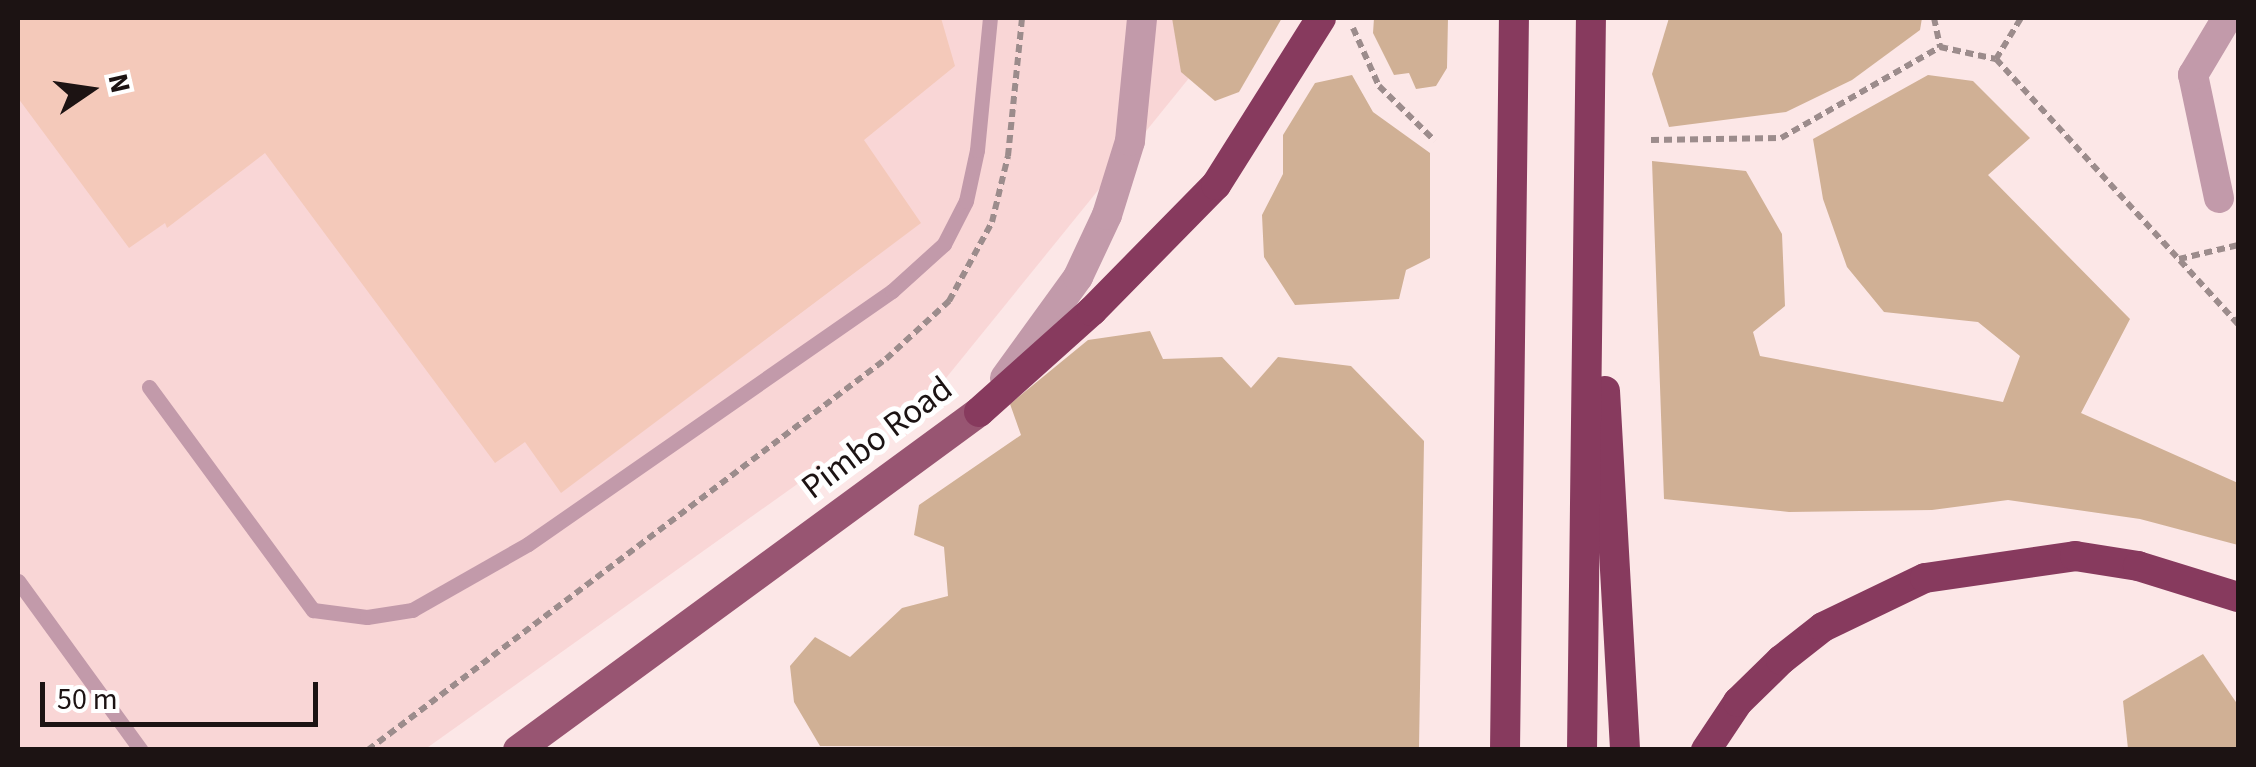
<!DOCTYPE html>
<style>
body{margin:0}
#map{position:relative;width:2256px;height:767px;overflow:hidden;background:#fce7e7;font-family:"Source Sans 3",sans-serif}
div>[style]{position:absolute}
.built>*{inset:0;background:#f9d6d6}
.forest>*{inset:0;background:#d0b095}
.building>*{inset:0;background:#f4c9ba}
.path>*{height:6px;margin-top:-3px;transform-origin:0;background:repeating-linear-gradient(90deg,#9c8c8c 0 8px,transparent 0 13px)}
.service>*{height:15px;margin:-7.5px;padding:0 7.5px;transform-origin:7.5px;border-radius:7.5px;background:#c29aaa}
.minor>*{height:30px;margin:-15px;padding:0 15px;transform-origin:15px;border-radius:15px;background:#c29aaa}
.tertiary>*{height:30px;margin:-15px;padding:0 15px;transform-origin:15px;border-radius:15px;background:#c29aaa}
.primary>*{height:30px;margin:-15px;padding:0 15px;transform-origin:15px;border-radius:15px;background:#985572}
.motorway>*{height:30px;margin:-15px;padding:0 15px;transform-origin:15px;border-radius:15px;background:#873a5e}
span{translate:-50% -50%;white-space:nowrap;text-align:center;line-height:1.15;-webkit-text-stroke:10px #fff;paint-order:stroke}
.street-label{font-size:35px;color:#1c1313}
.frame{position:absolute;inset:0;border:20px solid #1c1313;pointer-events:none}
.north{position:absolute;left:40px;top:40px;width:100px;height:100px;-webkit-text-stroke:8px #fff;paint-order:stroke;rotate:77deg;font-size:28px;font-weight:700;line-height:40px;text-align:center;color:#1c1313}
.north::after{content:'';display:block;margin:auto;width:35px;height:45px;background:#1c1313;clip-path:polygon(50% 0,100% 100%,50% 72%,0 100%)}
.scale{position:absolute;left:40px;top:682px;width:278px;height:45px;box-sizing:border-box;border:5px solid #1c1313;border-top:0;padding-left:12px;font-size:30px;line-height:35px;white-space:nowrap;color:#1c1313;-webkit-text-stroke:8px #fff;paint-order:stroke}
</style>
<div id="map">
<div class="built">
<i style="clip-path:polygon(18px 18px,1217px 18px,1215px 46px,946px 378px,424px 750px,18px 749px)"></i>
</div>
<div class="forest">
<i style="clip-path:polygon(1172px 18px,1282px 18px,1239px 92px,1215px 101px,1181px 72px)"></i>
<i style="clip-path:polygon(1374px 18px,1448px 18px,1447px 68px,1436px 86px,1416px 89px,1409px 73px,1394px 75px,1373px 33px)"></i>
<i style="clip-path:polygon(1669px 18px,1922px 18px,1920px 30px,1852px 80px,1786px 112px,1669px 127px,1652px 74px)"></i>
<i style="clip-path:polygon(1352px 75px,1373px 112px,1430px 153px,1430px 258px,1406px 270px,1399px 299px,1295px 305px,1264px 257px,1262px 215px,1283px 174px,1283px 135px,1315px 83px)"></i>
<i style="clip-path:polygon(1928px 75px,1973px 81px,2030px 138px,1988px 175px,2130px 319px,2081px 413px,2238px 483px,2238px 545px,2140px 519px,2008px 500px,1932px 510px,1789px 512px,1664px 499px,1652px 161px,1746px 171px,1782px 234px,1785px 306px,1753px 332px,1760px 356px,2003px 402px,2020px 356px,1978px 322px,1884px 312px,1847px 267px,1823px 199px,1813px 139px)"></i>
<i style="clip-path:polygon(1150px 331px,1163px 359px,1222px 357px,1251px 388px,1278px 357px,1351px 366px,1424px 441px,1419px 749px,820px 746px,794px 702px,790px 666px,815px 637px,850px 657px,902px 608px,948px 596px,944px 547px,914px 535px,919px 505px,1021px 435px,1010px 404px,1088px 340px)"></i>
<i style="clip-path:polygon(2203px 654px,2238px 705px,2238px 749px,2128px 749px,2123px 701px)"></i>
</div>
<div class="building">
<i style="clip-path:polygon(18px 18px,941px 18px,955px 66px,864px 140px,921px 223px,561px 493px,525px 442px,495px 463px,265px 153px,167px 228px,165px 223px,129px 248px,18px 98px)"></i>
</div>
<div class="path">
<i style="left:1934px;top:18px;width:30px;rotate:78deg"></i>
<i style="left:1353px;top:28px;width:64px;rotate:65.9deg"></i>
<i style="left:1379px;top:86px;width:78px;rotate:44.5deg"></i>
<i style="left:1996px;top:59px;width:48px;rotate:-58.6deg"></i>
<i style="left:1651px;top:140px;width:130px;rotate:-0.9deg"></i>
<i style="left:1781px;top:138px;width:183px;rotate:-29.8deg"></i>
<i style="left:1940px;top:47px;width:57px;rotate:12.1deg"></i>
<i style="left:1996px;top:59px;width:359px;rotate:47.6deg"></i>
<i style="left:2179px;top:259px;width:61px;rotate:-13.3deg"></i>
<i style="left:368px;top:750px;width:649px;rotate:-37.05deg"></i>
<i style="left:886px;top:359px;width:86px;rotate:-42.6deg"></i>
<i style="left:949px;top:301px;width:90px;rotate:-61.4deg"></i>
<i style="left:992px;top:222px;width:68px;rotate:-76.4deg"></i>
<i style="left:1008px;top:156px;width:139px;rotate:-84.2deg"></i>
</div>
<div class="service">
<i style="left:149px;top:387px;width:277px;rotate:53.7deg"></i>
<i style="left:313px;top:610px;width:54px;rotate:7.4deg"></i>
<i style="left:367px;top:617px;width:46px;rotate:-8.8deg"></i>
<i style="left:412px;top:610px;width:133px;rotate:-29.6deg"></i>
<i style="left:528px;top:544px;width:443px;rotate:-34.8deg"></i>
<i style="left:892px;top:291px;width:70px;rotate:-42.1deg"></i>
<i style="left:944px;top:244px;width:48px;rotate:-62.9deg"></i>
<i style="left:966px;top:201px;width:52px;rotate:-77.8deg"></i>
<i style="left:977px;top:150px;width:133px;rotate:-84.4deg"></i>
<i style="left:18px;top:581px;width:209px;rotate:54deg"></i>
</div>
<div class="minor">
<i style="left:2219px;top:198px;width:126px;rotate:-101.9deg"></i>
<i style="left:2193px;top:75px;width:66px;rotate:-59.2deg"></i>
</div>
<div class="tertiary">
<i style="left:1005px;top:378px;width:125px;rotate:-54.1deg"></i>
<i style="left:1078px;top:277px;width:68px;rotate:-64.9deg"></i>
<i style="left:1107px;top:215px;width:77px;rotate:-72.7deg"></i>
<i style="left:1130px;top:141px;width:124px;rotate:-84.4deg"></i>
</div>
<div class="primary">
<i style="left:518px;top:750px;width:572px;rotate:-36.25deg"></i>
</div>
<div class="motorway">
<i style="left:1605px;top:391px;width:360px;rotate:86.8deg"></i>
<i style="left:979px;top:412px;width:152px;rotate:-41.8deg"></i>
<i style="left:1092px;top:311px;width:177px;rotate:-45.5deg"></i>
<i style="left:1216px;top:185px;width:197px;rotate:-57.8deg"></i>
<i style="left:1505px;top:750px;width:732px;rotate:-89.3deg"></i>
<i style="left:1582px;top:750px;width:732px;rotate:-89.3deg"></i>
<i style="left:1706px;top:750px;width:58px;rotate:-56.3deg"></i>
<i style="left:1738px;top:702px;width:60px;rotate:-44.3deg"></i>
<i style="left:1781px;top:660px;width:53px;rotate:-38.2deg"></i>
<i style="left:1823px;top:627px;width:113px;rotate:-25.7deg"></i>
<i style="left:1925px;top:578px;width:152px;rotate:-8.3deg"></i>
<i style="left:2075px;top:556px;width:64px;rotate:9deg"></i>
<i style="left:2138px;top:566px;width:105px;rotate:17.2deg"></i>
</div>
<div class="street-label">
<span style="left:877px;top:438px;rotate:-37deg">Pimbo Road</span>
</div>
<div class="frame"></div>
<div class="north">N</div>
<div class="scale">50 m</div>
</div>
